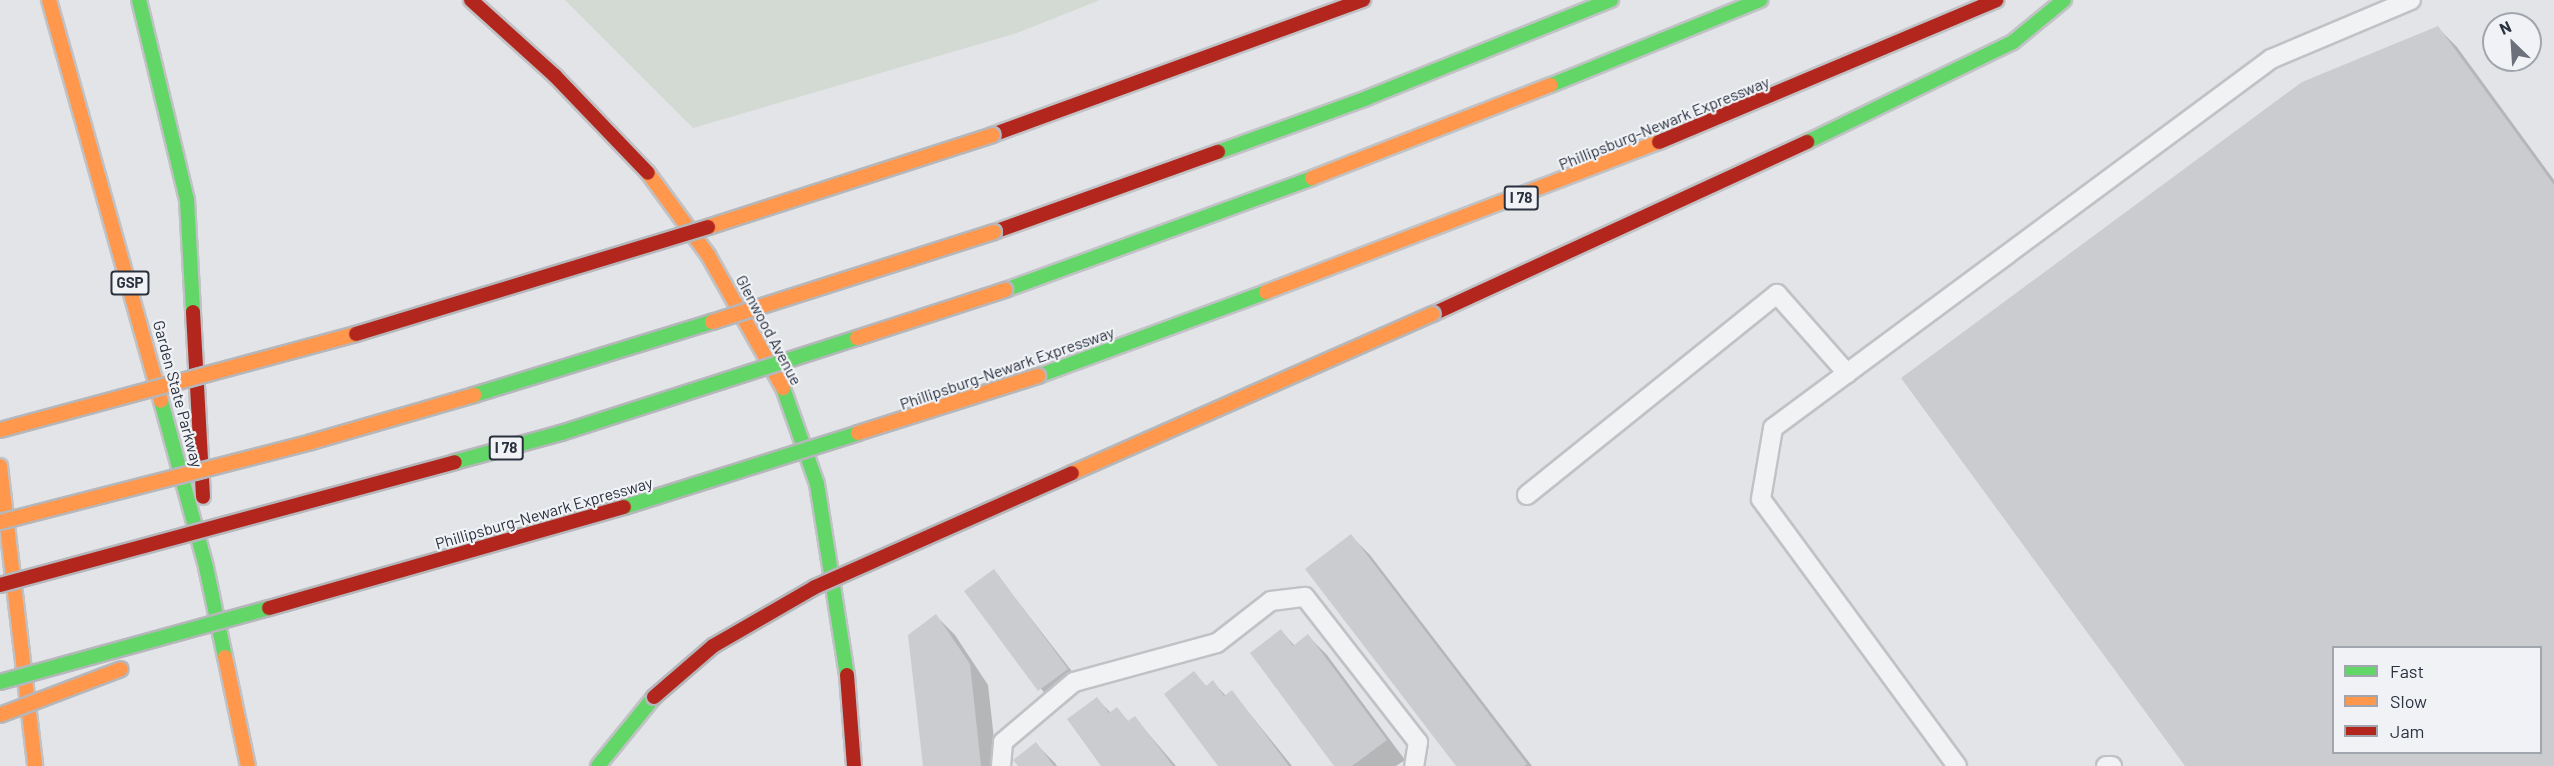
<!DOCTYPE html>
<style>
body{margin:0}
#map{position:relative;width:2554px;height:766px;overflow:hidden;background:#e3e4e7;font-family:Barlow,sans-serif}
div>[style]{position:absolute}
.green>*{inset:0;background:#d2dad3}
.shadow>*{inset:0;background:#0003}
.building>*{inset:0;background:#cbcccf}
.roads{filter:drop-shadow(2px 0 #c1c2c5) drop-shadow(-2px 0 #c1c2c5) drop-shadow(0 2px #c1c2c5) drop-shadow(0 -2px #c1c2c5)}
.lane>*{height:18px;margin:-9px;padding:0 9px;transform-origin:9px;border-radius:9px;background:#f1f2f4}
.fast>*{height:14px;margin:-7px;padding:0 7px;transform-origin:7px;border-radius:7px;background:#63d668}
.slow>*{height:14px;margin:-7px;padding:0 7px;transform-origin:7px;border-radius:7px;background:#ff974d}
.jam>*{height:14px;margin:-7px;padding:0 7px;transform-origin:7px;border-radius:7px;background:#b3261e}
.bridges{filter:drop-shadow(2px 0 #b5b7bb) drop-shadow(-2px 0 #b5b7bb) drop-shadow(0 2px #b5b7bb) drop-shadow(0 -2px #b5b7bb)}
.fast-bridge>*{height:14px;margin:-7px;padding:0 7px;transform-origin:7px;border-radius:7px;background:#63d668}
.slow-bridge>*{height:14px;margin:-7px;padding:0 7px;transform-origin:7px;border-radius:7px;background:#ff974d}
.jam-bridge>*{height:14px;margin:-7px;padding:0 7px;transform-origin:7px;border-radius:7px;background:#b3261e}
span{translate:-50% -50%;white-space:nowrap;text-align:center;line-height:1.15;-webkit-text-stroke:4.5px #f0f2f6;paint-order:stroke}
.shield-label span{padding:2px 4px;background:#f0f2f6;border:2px solid;border-radius:4px;-webkit-text-stroke-width:0}
.shield-label{font-size:15px;color:#2a313f;font-weight:700}
.street-label{font-size:16px;color:#2a313f}
.legend{position:absolute;left:2332px;top:646px;width:210px;height:108px;box-sizing:border-box;background:#f0f2f6;border:2px solid #a1a5ad;margin:0;padding:8px 10px;list-style:none;font-size:18px;color:#2a313f}
.legend li{display:flex;align-items:center;gap:12px;height:30px}
.legend b{width:30px;border:2px solid #a1a5ad}
.north{position:absolute;left:2482px;top:12px;width:60px;height:60px;box-sizing:border-box;background:#f0f2f6;border:2px solid #a1a5ad;border-radius:50%;rotate:335deg;font-size:16px;font-weight:700;line-height:24px;text-align:center;color:#2a313f}
.north::after{content:'';display:block;margin:auto;width:21px;height:27px;background:#6b707a;clip-path:polygon(50% 0,100% 100%,50% 72%,0 100%)}
</style>
<div id="map">
<div class="green">
<i style="clip-path:polygon(565px 0,1100px 0,1017px 33px,693px 128px)"></i>
</div>
<div class="shadow">
<i style="clip-path:polygon(evenodd,2438px 28px,2457px 47px,2554px 180px,2554px 766px,2187px 766px,2438px 28px,2334px 648px,2540px 648px,2540px 752px,2334px 752px,2334px 648px)"></i>
<i style="clip-path:polygon(1351px 536px,1370px 555px,1532px 766px,1458px 766px)"></i>
<i style="clip-path:polygon(994px 571px,1081px 683px,1053px 704px,966px 592px)"></i>
<i style="clip-path:polygon(936px 616px,955px 635px,988px 685px,997px 766px,925px 766px)"></i>
<i style="clip-path:polygon(1281px 631px,1295px 646px,1308px 636px,1327px 655px,1405px 760px,1396px 766px,1336px 766px)"></i>
<i style="clip-path:polygon(1194px 673px,1207px 687px,1213px 682px,1226px 696px,1232px 692px,1292px 766px,1220px 766px)"></i>
<i style="clip-path:polygon(1097px 699px,1111px 713px,1117px 709px,1129px 722px,1135px 718px,1176px 766px,1103px 766px)"></i>
<i style="clip-path:polygon(1036px 744px,1055px 763px,1057px 766px,1020px 766px)"></i>
</div>
<div class="building">
<i style="clip-path:polygon(evenodd,2438px 26px,2554px 185px,2554px 766px,2185px 766px,1901px 378px,2302px 82px,2438px 26px,2334px 648px,2540px 648px,2540px 752px,2334px 752px,2334px 648px)"></i>
<i style="clip-path:polygon(1351px 534px,1527px 764px,1525px 766px,1456px 766px,1305px 569px)"></i>
<i style="clip-path:polygon(994px 569px,1068px 669px,1038px 691px,964px 591px)"></i>
<i style="clip-path:polygon(936px 614px,970px 664px,981px 766px,923px 766px,908px 635px)"></i>
<i style="clip-path:polygon(1281px 629px,1293px 646px,1308px 634px,1387px 740px,1352px 766px,1334px 766px,1250px 653px)"></i>
<i style="clip-path:polygon(1194px 671px,1206px 686px,1213px 680px,1224px 696px,1232px 690px,1289px 766px,1218px 766px,1164px 694px)"></i>
<i style="clip-path:polygon(1097px 697px,1109px 713px,1117px 707px,1128px 721px,1135px 716px,1173px 766px,1101px 766px,1067px 719px)"></i>
<i style="clip-path:polygon(1036px 742px,1054px 766px,1018px 766px,1013px 760px)"></i>
</div>
<div class="roads">
<div class="lane">
<i style="left:1527px;top:495px;width:321px;rotate:-38.8deg"></i>
<i style="left:1777px;top:294px;width:106px;rotate:48.5deg"></i>
<i style="left:1001px;top:766px;width:24px;rotate:-85deg"></i>
<i style="left:1003px;top:742px;width:93px;rotate:-40.2deg"></i>
<i style="left:1074px;top:682px;width:148px;rotate:-15.3deg"></i>
<i style="left:1217px;top:643px;width:68px;rotate:-37.9deg"></i>
<i style="left:1271px;top:601px;width:34px;rotate:-7deg"></i>
<i style="left:1305px;top:597px;width:184px;rotate:52.1deg"></i>
<i style="left:1418px;top:742px;width:24px;rotate:99deg"></i>
<i style="left:1957px;top:766px;width:331px;rotate:-126.3deg"></i>
<i style="left:1761px;top:499px;width:72px;rotate:-80.4deg"></i>
<i style="left:1773px;top:428px;width:620px;rotate:-36.54deg"></i>
<i style="left:2271px;top:59px;width:152px;rotate:-22.9deg"></i>
<i style="left:2106px;top:766px;width:6px"></i>
</div>
<div class="fast">
<i style="left:139px;top:0;width:206px;rotate:76.5deg"></i>
<i style="left:187px;top:200px;width:112px;rotate:86.9deg"></i>
<i style="left:1551px;top:85px;width:226px;rotate:-22.1deg"></i>
<i style="left:1807px;top:142px;width:229px;rotate:-25.9deg"></i>
<i style="left:2013px;top:42px;width:66px;rotate:-39.5deg"></i>
<i style="left:1218px;top:152px;width:158px;rotate:-19.9deg"></i>
<i style="left:1367px;top:98px;width:263px;rotate:-21.9deg"></i>
<i style="left:1005px;top:290px;width:327px;rotate:-20deg"></i>
<i style="left:1038px;top:376px;width:243px;rotate:-20.2deg"></i>
<i style="left:783px;top:388px;width:102px;rotate:70.5deg"></i>
<i style="left:817px;top:484px;width:193px;rotate:81.1deg"></i>
<i style="left:161px;top:401px;width:172px;rotate:74.8deg"></i>
<i style="left:206px;top:567px;width:92px;rotate:78.1deg"></i>
<i style="left:598px;top:766px;width:89px;rotate:-50.9deg"></i>
</div>
<div class="slow">
<i style="left:49px;top:0;width:416px;rotate:74.4deg"></i>
<i style="left:648px;top:173px;width:102px;rotate:53.8deg"></i>
<i style="left:708px;top:255px;width:153px;rotate:60.6deg"></i>
<i style="left:1312px;top:178px;width:256px;rotate:-21.3deg"></i>
<i style="left:1266px;top:292px;width:421px;rotate:-20.9deg"></i>
<i style="left:0;top:466px;width:302px;rotate:83.3deg"></i>
<i style="left:225px;top:657px;width:111px;rotate:78.1deg"></i>
</div>
<div class="jam">
<i style="left:471px;top:0;width:113px;rotate:42.1deg"></i>
<i style="left:555px;top:76px;width:134px;rotate:46.2deg"></i>
<i style="left:992px;top:135px;width:395px;rotate:-20deg"></i>
<i style="left:1659px;top:142px;width:366px;rotate:-22.8deg"></i>
<i style="left:994px;top:232px;width:238px;rotate:-19.7deg"></i>
<i style="left:193px;top:312px;width:185px;rotate:86.9deg"></i>
<i style="left:1433px;top:314px;width:412px;rotate:-24.7deg"></i>
<i style="left:847px;top:675px;width:91px;rotate:85.6deg"></i>
</div>
</div>
<div class="bridges">
<div class="fast-bridge">
<i style="left:474px;top:395px;width:249px;rotate:-17.1deg"></i>
<i style="left:455px;top:462px;width:110px;rotate:-15.3deg"></i>
<i style="left:561px;top:433px;width:311px;rotate:-17.8deg"></i>
<i style="left:624px;top:507px;width:245px;rotate:-17.5deg"></i>
<i style="left:0;top:682px;width:279px;rotate:-15.4deg"></i>
</div>
<div class="slow-bridge">
<i style="left:708px;top:227px;width:299px;rotate:-17.9deg"></i>
<i style="left:712px;top:322px;width:296px;rotate:-17.7deg"></i>
<i style="left:857px;top:338px;width:156px;rotate:-18deg"></i>
<i style="left:0;top:430px;width:369px;rotate:-15.1deg"></i>
<i style="left:858px;top:433px;width:189px;rotate:-17.6deg"></i>
<i style="left:1072px;top:473px;width:394px;rotate:-23.8deg"></i>
<i style="left:0;top:522px;width:321px;rotate:-14.4deg"></i>
<i style="left:311px;top:442px;width:170px;rotate:-16.1deg"></i>
<i style="left:0;top:715px;width:129px;rotate:-20.8deg"></i>
</div>
<div class="jam-bridge">
<i style="left:356px;top:334px;width:368px;rotate:-16.9deg"></i>
<i style="left:0;top:585px;width:471px;rotate:-15.1deg"></i>
<i style="left:269px;top:608px;width:369px;rotate:-15.9deg"></i>
<i style="left:654px;top:697px;width:78px;rotate:-40.8deg"></i>
<i style="left:713px;top:646px;width:118px;rotate:-30deg"></i>
<i style="left:815px;top:587px;width:281px;rotate:-23.9deg"></i>
</div>
</div>
<div class="shield-label">
<span style="left:1521px;top:198px">I 78</span>
<span style="left:130px;top:283px">GSP</span>
<span style="left:506px;top:448px">I 78</span>
</div>
<div class="street-label">
<span style="left:1664px;top:123px;rotate:-22deg">Phillipsburg-Newark Expressway</span>
<span style="left:769px;top:330px;rotate:62deg">Glenwood Avenue</span>
<span style="left:1007px;top:368px;rotate:-19deg">Phillipsburg-Newark Expressway</span>
<span style="left:178px;top:394px;rotate:75deg">Garden State Parkway</span>
<span style="left:544px;top:513px;rotate:-16deg">Phillipsburg-Newark Expressway</span>
</div>
<ul class="legend">
<li><b style="height:8px;background:#63d668"></b>Fast</li>
<li><b style="height:8px;background:#ff974d"></b>Slow</li>
<li><b style="height:8px;background:#b3261e"></b>Jam</li>
</ul>
<div class="north">N</div>
</div>
